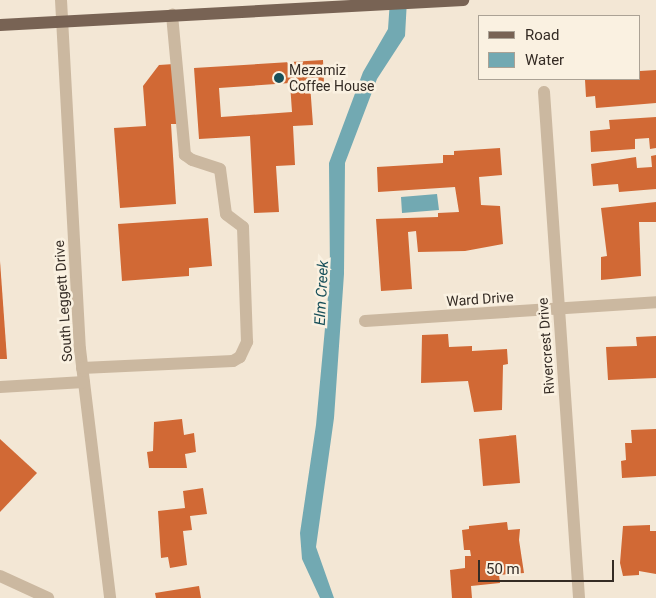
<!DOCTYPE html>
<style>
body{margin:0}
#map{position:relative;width:656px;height:598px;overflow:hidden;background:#f3e7d5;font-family:Roboto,sans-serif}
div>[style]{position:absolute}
.water>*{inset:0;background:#72a9b2}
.building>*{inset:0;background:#d16935}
.minor>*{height:12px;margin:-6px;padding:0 6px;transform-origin:6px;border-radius:6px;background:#cbb8a0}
.major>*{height:12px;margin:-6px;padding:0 6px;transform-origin:6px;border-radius:6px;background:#786354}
.dots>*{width:14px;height:14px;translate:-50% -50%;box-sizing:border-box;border:2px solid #faf1e1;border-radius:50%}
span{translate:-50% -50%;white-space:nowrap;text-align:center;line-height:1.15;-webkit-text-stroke:5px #faf1e1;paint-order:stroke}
.poi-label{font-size:14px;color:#342b24}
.left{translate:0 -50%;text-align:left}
.street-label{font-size:14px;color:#342b24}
.water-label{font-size:15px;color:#174f59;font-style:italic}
.legend{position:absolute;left:478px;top:15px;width:162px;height:65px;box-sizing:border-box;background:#faf1e1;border:1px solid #aba295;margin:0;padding:6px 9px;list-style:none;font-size:15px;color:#342b24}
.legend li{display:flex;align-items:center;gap:10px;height:25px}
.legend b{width:25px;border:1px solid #aba295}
.scale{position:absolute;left:478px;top:560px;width:136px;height:22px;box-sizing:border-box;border:2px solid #342b24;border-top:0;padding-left:6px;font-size:15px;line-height:18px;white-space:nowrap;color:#342b24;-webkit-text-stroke:4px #faf1e1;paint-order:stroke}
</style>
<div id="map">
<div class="water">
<i style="clip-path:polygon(390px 0,407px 0,405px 36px,377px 79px,345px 163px,344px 274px,334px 418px,316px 547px,334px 598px,320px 598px,302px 559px,300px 533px,316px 425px,330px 274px,329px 163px,363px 72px,388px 29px)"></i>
<i style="clip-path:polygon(437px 194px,439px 210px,402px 213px,401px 197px)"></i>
</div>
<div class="building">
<i style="clip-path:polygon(evenodd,323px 60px,324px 83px,310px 84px,313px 125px,293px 126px,295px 165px,276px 166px,279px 212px,254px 213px,250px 136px,199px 139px,194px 68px,323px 60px,290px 83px,292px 112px,221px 117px,219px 88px,290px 83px)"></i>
<i style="clip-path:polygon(174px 64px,178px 124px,171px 124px,176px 204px,120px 208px,114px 128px,146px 126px,143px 86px,159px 65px)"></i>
<i style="clip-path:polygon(656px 70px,656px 103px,596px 108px,595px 96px,586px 97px,585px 80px,640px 79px,640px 71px)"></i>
<i style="clip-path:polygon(656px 117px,656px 148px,650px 149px,649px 138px,635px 139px,635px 149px,591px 152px,590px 131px,610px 129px,609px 120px)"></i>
<i style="clip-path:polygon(500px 148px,502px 175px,479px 177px,481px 205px,500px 206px,503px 244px,465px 251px,418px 252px,416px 231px,408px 232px,412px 289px,381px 291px,376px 219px,438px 217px,438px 213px,459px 212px,455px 187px,378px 192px,377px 167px,443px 163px,443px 155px,454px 155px,454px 151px)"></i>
<i style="clip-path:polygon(656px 155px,656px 189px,619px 192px,618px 184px,593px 186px,591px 164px,636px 157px,637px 168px,652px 167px,651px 156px)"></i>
<i style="clip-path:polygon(656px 202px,656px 222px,639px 222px,641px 276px,601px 280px,601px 257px,607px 256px,601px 208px)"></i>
<i style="clip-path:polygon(208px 218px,212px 266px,189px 268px,189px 276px,122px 281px,118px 224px)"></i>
<i style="clip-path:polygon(0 261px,7px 359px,0 359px)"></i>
<i style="clip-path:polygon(448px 334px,449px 347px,472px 346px,472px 351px,507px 349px,508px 364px,503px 365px,502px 410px,474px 412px,468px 381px,421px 383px,422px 335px)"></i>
<i style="clip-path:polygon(656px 336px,656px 378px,608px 380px,606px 347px,637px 346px,636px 337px)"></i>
<i style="clip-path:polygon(182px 419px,184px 435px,194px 433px,196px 452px,185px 454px,187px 468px,149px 468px,147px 452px,153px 451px,154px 422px)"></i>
<i style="clip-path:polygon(656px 429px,656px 476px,622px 478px,621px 461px,626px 460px,625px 443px,632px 443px,631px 430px)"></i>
<i style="clip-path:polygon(516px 435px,520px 483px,483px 486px,479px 439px)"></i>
<i style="clip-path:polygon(0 439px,37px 473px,0 512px)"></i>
<i style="clip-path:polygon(203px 488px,207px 514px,190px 516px,192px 530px,183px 531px,187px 565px,170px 568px,168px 557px,161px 558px,158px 511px,185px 508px,183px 491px)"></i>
<i style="clip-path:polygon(507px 522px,508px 530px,520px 529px,519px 540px,524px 573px,499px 575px,500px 583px,471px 586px,472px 598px,452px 598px,450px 570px,465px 568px,465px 556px,471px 556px,470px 550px,464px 550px,462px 530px,469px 529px,469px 526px)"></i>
<i style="clip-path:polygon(650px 525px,650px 531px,656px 531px,656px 574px,639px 571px,639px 575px,623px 576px,620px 563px,623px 526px)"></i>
<i style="clip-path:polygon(199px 586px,201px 598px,156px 598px,155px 593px)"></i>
</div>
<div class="minor">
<i style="left:61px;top:0;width:350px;rotate:86.9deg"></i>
<i style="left:80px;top:349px;width:251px;rotate:83.1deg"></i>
<i style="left:544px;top:92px;width:507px;rotate:86.04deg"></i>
<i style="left:365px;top:321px;width:292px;rotate:-3.7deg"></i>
<i style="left:82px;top:368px;width:151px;rotate:-2.7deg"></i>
<i style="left:233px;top:361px;width:8px;rotate:-30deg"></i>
<i style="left:240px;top:357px;width:17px;rotate:-65deg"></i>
<i style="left:247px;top:342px;width:115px;rotate:-92deg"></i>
<i style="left:243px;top:227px;width:21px;rotate:-143deg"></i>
<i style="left:226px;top:214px;width:45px;rotate:-97.6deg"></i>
<i style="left:220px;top:169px;width:29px;rotate:-162deg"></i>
<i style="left:192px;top:160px;width:9px;rotate:-144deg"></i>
<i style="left:185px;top:155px;width:141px;rotate:-95.3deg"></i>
<i style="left:0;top:387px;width:84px;rotate:-3.4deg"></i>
<i style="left:0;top:576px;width:53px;rotate:24.6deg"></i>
</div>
<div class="major">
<i style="left:0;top:25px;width:464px;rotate:-3.1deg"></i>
</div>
<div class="dots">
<i style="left:279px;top:78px;background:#174f59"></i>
</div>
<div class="poi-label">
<span class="left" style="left:289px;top:78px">Mezamiz<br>Coffee House</span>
</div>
<div class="street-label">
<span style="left:480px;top:299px;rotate:-4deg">Ward Drive</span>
<span style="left:63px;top:301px;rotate:-94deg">South Leggett Drive</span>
<span style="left:546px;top:346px;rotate:-94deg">Rivercrest Drive</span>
</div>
<div class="water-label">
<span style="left:322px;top:293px;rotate:-87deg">Elm Creek</span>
</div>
<ul class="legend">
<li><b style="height:6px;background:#786354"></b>Road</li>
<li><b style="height:14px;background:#72a9b2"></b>Water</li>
</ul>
<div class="scale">50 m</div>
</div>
